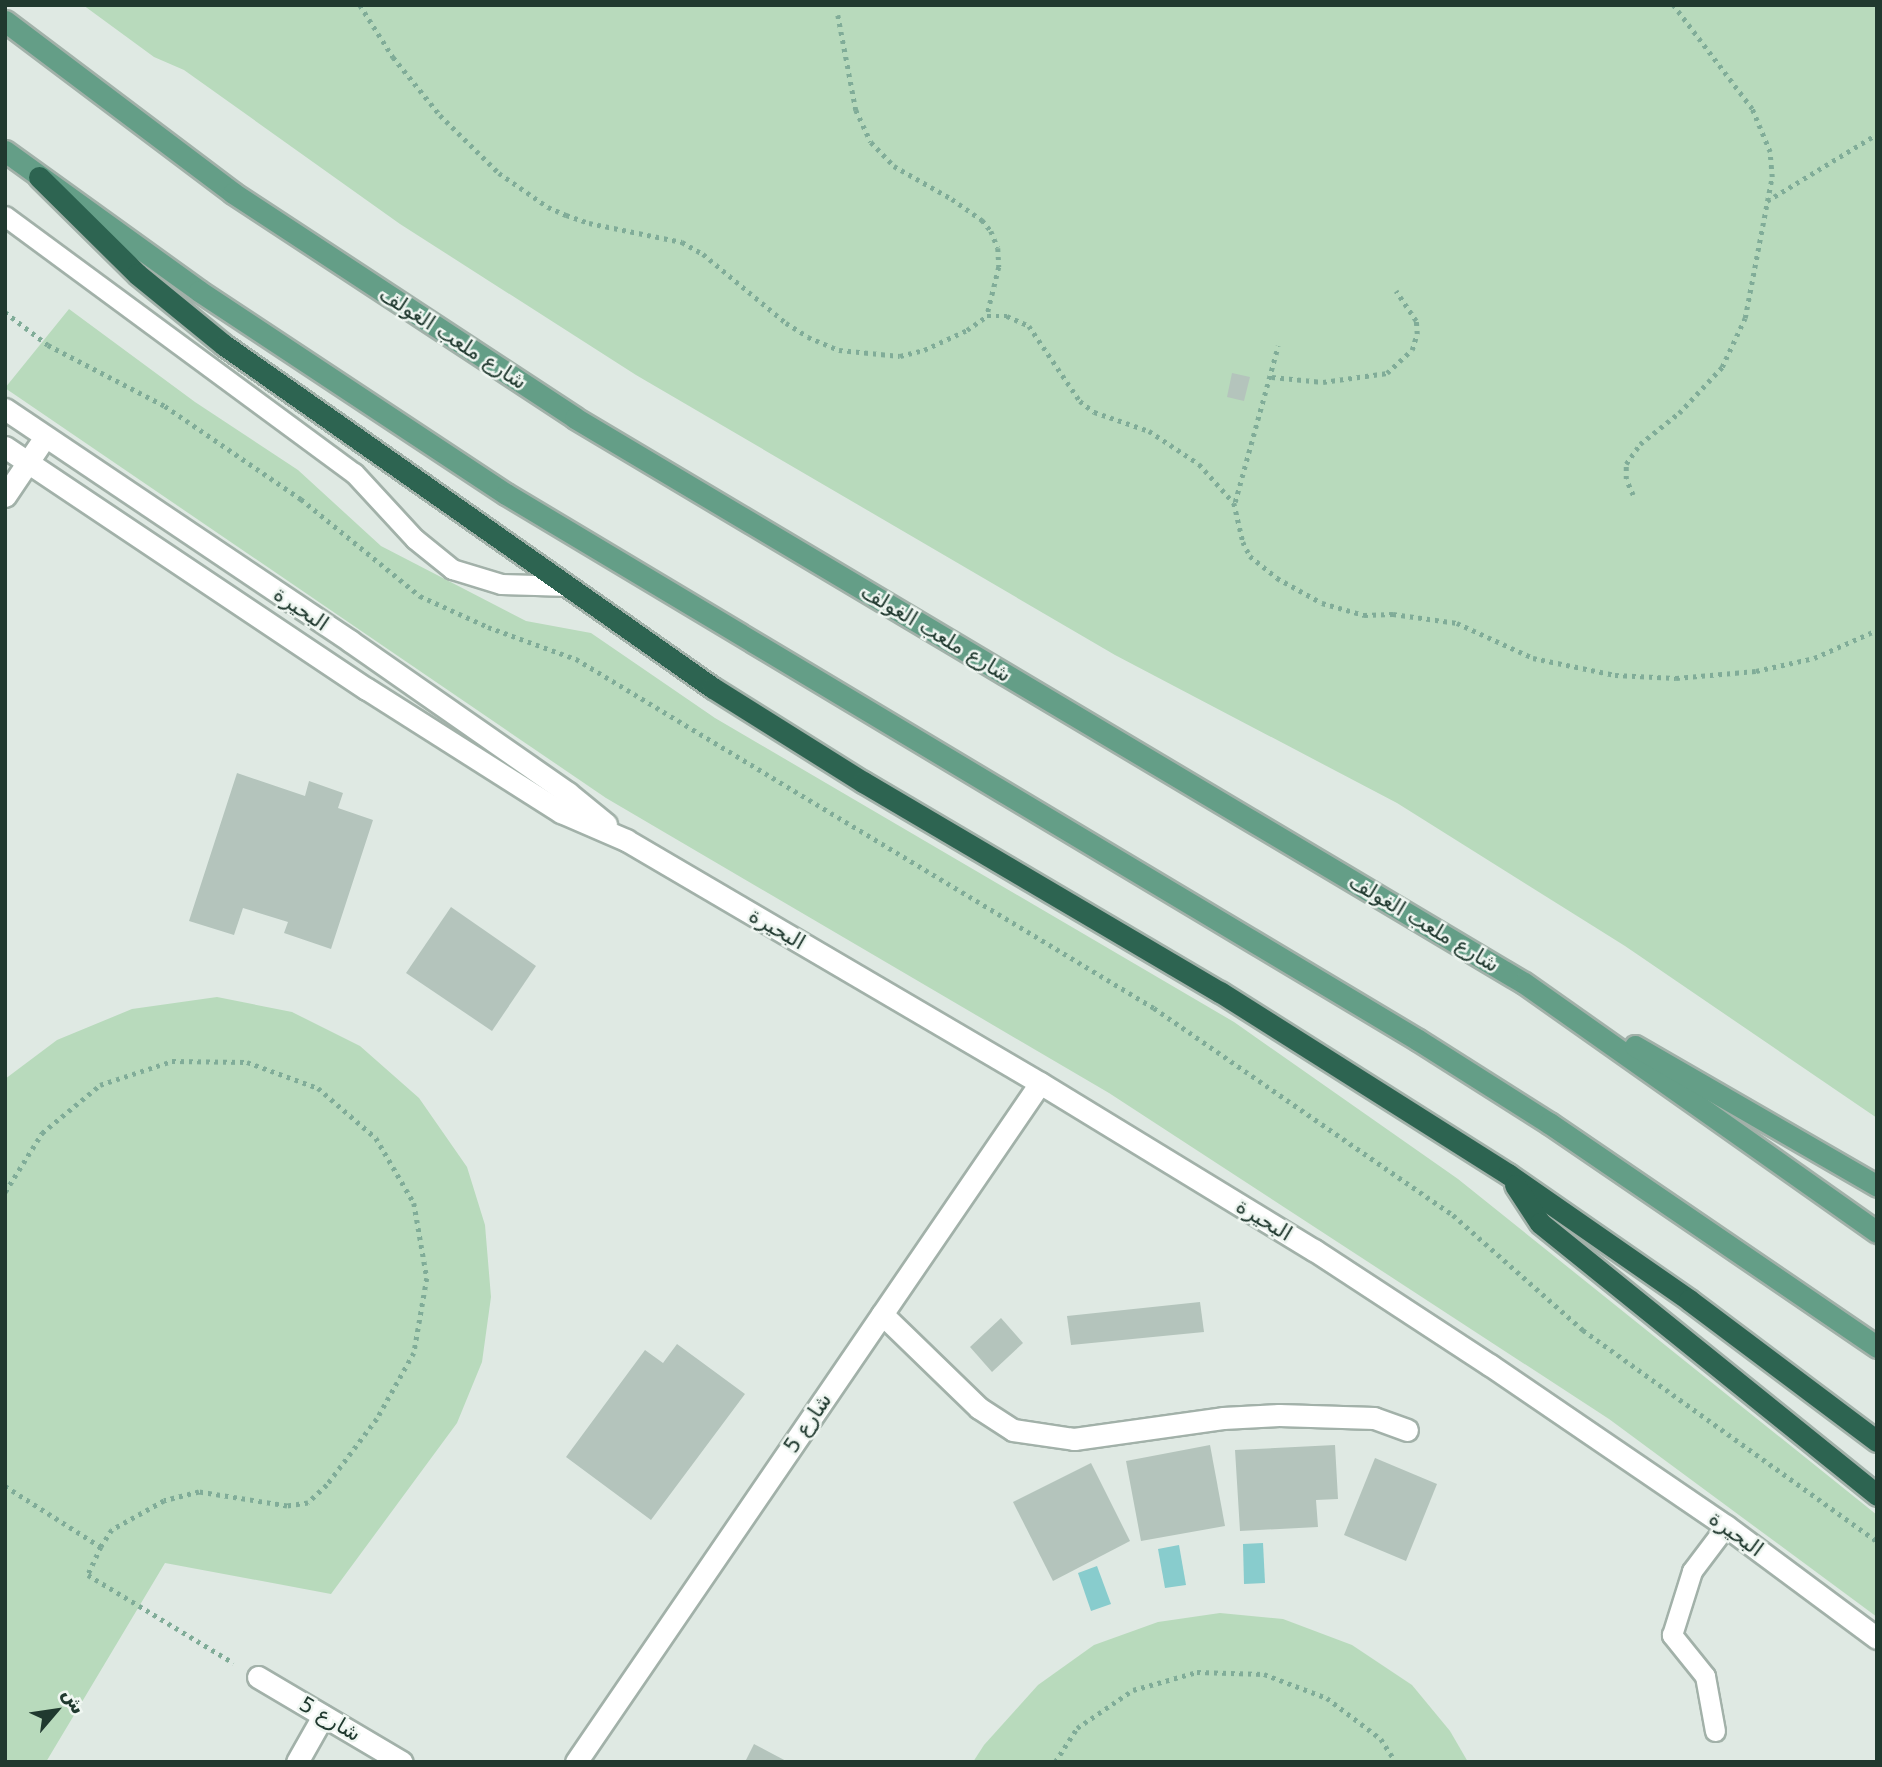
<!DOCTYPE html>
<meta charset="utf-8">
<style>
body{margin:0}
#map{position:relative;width:1882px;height:1767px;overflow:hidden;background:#dfe9e3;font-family:"DejaVu Sans",Vazirmatn,sans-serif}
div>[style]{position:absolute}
.green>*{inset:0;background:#b8dabc}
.water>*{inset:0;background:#88cccd}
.building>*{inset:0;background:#b4c4bc}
.path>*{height:4.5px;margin-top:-2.25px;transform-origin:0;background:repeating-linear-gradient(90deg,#80ac98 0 3.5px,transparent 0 8.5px)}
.roads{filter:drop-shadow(2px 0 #a2b1a9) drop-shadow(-2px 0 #a2b1a9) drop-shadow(0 2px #a2b1a9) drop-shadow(0 -2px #a2b1a9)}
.lane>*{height:19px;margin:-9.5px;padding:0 9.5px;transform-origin:9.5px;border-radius:9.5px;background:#fff}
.street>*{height:21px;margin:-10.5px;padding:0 10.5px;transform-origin:10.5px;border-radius:10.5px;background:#fff}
.primary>*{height:21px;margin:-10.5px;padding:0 10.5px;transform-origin:10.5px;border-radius:10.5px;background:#649e87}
.highway>*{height:21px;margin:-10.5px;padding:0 10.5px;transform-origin:10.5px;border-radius:10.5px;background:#2d6451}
span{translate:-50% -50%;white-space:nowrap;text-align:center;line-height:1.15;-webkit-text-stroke:5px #eff6f1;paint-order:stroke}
.street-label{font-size:21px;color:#20392f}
.frame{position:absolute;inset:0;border:7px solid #20392f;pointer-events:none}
.north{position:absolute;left:21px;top:1676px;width:70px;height:70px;-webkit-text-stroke:5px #eff6f1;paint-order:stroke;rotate:61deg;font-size:19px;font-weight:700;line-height:28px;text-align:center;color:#20392f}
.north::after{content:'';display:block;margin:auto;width:24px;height:32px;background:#20392f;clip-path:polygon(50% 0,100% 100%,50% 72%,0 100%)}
</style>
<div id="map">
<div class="green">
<i style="clip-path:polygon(83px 5px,1877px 5px,1877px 1118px,1625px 946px,1397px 803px,1115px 655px,636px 375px,400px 224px,184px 70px,154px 57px)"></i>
<i style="clip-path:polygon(69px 309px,195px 402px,298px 470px,381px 546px,526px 621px,591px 633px,715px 718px,1234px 1022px,1458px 1179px,1877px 1515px,1877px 1617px,1609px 1419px,1109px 1093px,606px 798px,5px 388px)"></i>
<i style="clip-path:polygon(217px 997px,292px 1012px,360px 1046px,419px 1098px,467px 1167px,485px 1225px,491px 1297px,482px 1362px,457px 1423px,331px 1594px,165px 1563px,46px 1762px,5px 1762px,5px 1079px,57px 1040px,132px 1009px)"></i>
<i style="clip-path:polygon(1220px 1613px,1283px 1619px,1352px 1645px,1412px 1685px,1450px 1731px,1468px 1762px,973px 1762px,984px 1745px,1038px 1685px,1094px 1645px,1158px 1622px)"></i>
</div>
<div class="water">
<i style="clip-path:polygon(1263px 1543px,1265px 1583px,1244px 1584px,1243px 1544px)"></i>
<i style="clip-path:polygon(1179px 1545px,1186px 1585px,1165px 1588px,1158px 1549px)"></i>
<i style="clip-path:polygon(1097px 1566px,1111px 1604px,1091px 1611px,1078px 1573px)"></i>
</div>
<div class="building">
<i style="clip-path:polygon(1232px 373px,1250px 377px,1244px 401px,1227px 397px)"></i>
<i style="clip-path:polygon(237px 773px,305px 796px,309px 781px,343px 793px,338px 808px,373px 820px,331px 949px,284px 933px,288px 922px,243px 908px,234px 935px,189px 921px)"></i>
<i style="clip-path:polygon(451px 907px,536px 966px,492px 1031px,406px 973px)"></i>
<i style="clip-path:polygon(1200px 1302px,1204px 1332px,1071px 1345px,1067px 1316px)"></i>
<i style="clip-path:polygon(1001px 1318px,1023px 1343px,992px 1372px,970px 1347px)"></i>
<i style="clip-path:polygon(677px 1344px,745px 1394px,651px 1520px,566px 1457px,645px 1350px,663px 1363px)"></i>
<i style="clip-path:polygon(1210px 1445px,1225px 1526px,1141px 1541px,1126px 1461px)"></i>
<i style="clip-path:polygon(1335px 1445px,1338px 1499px,1316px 1500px,1318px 1527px,1240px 1531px,1235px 1450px)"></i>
<i style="clip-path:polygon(1375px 1458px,1437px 1484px,1406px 1561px,1344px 1535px)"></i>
<i style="clip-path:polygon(1091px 1463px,1130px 1541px,1053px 1581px,1013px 1502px)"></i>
<i style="clip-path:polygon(754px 1744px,788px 1762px,745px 1762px)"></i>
</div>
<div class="path">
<i style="left:360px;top:5px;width:62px;rotate:57.6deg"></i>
<i style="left:393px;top:57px;width:75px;rotate:51deg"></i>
<i style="left:440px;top:115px;width:83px;rotate:44.5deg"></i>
<i style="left:499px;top:173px;width:60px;rotate:34.8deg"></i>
<i style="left:548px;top:207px;width:20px;rotate:24deg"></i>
<i style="left:566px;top:215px;width:24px;rotate:19deg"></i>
<i style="left:589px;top:223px;width:95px;rotate:11.5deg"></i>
<i style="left:682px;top:242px;width:24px;rotate:30deg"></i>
<i style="left:703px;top:254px;width:108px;rotate:39.7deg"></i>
<i style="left:786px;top:323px;width:26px;rotate:32deg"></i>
<i style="left:808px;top:337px;width:34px;rotate:23deg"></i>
<i style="left:839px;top:350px;width:61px;rotate:5.6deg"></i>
<i style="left:900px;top:356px;width:25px;rotate:-14deg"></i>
<i style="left:924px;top:350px;width:47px;rotate:-24.9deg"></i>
<i style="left:967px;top:330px;width:24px;rotate:-35deg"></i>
<i style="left:987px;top:316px;width:20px"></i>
<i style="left:1007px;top:316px;width:24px;rotate:24deg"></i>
<i style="left:1029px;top:326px;width:91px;rotate:55.8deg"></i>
<i style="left:1080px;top:401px;width:18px;rotate:38deg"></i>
<i style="left:1094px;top:412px;width:58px;rotate:19.1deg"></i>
<i style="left:1149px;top:431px;width:60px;rotate:33.4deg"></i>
<i style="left:1199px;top:464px;width:52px;rotate:48.1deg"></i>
<i style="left:1234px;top:503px;width:40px;rotate:77deg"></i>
<i style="left:1243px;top:542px;width:16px;rotate:63deg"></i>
<i style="left:1250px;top:556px;width:35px;rotate:39deg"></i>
<i style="left:1277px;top:578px;width:51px;rotate:29.1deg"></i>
<i style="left:1322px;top:603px;width:44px;rotate:15.9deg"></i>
<i style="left:1364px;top:615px;width:29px;rotate:-2deg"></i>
<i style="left:1393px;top:614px;width:65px;rotate:8deg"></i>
<i style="left:1457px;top:623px;width:84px;rotate:24.7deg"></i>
<i style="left:1533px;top:658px;width:84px;rotate:11.7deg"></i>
<i style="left:1615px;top:675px;width:61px;rotate:2.8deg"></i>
<i style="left:1676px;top:678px;width:80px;rotate:-5deg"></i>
<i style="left:1756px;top:671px;width:59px;rotate:-12.6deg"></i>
<i style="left:1814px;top:658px;width:69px;rotate:-24deg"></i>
<i style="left:838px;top:15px;width:97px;rotate:79.3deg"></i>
<i style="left:856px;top:110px;width:35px;rotate:65deg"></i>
<i style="left:871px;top:142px;width:33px;rotate:46deg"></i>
<i style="left:894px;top:166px;width:67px;rotate:29.6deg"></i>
<i style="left:952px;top:199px;width:37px;rotate:35deg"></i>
<i style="left:982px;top:220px;width:14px;rotate:51deg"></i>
<i style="left:991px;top:231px;width:18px;rotate:68deg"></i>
<i style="left:998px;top:248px;width:19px;rotate:87deg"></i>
<i style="left:999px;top:267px;width:50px;rotate:103.8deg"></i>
<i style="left:1767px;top:201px;width:129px;rotate:-31.3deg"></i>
<i style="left:5px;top:312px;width:54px;rotate:37.5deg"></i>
<i style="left:48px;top:345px;width:132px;rotate:27.5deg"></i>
<i style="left:165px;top:406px;width:165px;rotate:34.4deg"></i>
<i style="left:301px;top:499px;width:154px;rotate:39.2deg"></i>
<i style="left:420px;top:596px;width:75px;rotate:24.5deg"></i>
<i style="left:488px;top:627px;width:94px;rotate:20deg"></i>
<i style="left:576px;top:659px;width:675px;rotate:31.12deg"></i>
<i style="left:1154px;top:1008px;width:364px;rotate:34.7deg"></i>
<i style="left:1453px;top:1215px;width:174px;rotate:41.5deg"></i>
<i style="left:1583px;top:1330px;width:362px;rotate:35.7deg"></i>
<i style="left:1272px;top:377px;width:51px;rotate:5.6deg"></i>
<i style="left:1323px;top:382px;width:65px;rotate:-8deg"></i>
<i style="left:1387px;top:373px;width:34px;rotate:-43deg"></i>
<i style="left:1412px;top:350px;width:17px;rotate:-73deg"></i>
<i style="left:1417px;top:334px;width:13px;rotate:-94deg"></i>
<i style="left:1416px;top:321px;width:36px;rotate:-124deg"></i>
<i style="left:1633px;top:495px;width:17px;rotate:-114deg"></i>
<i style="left:1626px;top:479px;width:15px;rotate:-90deg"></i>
<i style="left:1626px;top:464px;width:24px;rotate:-55deg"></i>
<i style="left:1640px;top:444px;width:50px;rotate:-38.5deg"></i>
<i style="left:1679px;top:413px;width:63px;rotate:-46.9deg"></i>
<i style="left:1722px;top:367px;width:54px;rotate:-64.9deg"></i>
<i style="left:1745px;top:318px;width:144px;rotate:-79.2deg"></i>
<i style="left:1772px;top:177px;width:25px;rotate:-95deg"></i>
<i style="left:1770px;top:152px;width:47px;rotate:-112.7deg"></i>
<i style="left:1752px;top:109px;width:131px;rotate:-127.2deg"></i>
<i style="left:1235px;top:502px;width:162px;rotate:-74.6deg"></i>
<i style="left:5px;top:1192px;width:70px;rotate:-57.9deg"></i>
<i style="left:42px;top:1133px;width:75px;rotate:-39.6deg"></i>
<i style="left:100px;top:1085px;width:76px;rotate:-18.4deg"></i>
<i style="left:172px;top:1061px;width:75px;rotate:0.8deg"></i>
<i style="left:247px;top:1062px;width:76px;rotate:20.1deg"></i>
<i style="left:318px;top:1088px;width:77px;rotate:40.8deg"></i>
<i style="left:376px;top:1138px;width:75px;rotate:59.7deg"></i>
<i style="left:414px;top:1203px;width:76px;rotate:80.2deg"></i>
<i style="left:427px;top:1278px;width:76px;rotate:99.8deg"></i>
<i style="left:414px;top:1353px;width:76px;rotate:119.3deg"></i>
<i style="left:377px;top:1419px;width:83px;rotate:127.1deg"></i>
<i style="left:327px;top:1485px;width:26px;rotate:137deg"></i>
<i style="left:308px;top:1503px;width:21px;rotate:172deg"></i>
<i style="left:287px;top:1506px;width:89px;rotate:-171deg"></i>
<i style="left:199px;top:1492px;width:36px;rotate:166deg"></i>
<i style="left:164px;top:1501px;width:60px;rotate:150.9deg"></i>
<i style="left:112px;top:1530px;width:20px;rotate:123deg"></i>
<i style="left:5px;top:1486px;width:114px;rotate:32.4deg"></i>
<i style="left:101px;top:1547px;width:31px;rotate:115deg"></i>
<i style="left:88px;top:1575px;width:170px;rotate:31.1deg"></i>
<i style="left:1055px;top:1762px;width:40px;rotate:-57.1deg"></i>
<i style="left:1077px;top:1728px;width:68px;rotate:-34.2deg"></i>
<i style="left:1133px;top:1690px;width:66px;rotate:-15.7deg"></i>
<i style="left:1197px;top:1672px;width:67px;rotate:1.7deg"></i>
<i style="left:1264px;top:1674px;width:67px;rotate:20.9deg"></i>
<i style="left:1327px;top:1698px;width:68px;rotate:37.2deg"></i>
<i style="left:1381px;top:1739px;width:27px;rotate:57deg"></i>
</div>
<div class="roads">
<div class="lane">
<i style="left:5px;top:216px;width:433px;rotate:36.4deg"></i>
<i style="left:354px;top:473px;width:90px;rotate:47.3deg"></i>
<i style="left:415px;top:539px;width:48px;rotate:39deg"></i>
<i style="left:452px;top:569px;width:51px;rotate:17deg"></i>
<i style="left:501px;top:584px;width:68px;rotate:1.7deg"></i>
<i style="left:1715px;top:1731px;width:56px;rotate:-100.3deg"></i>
<i style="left:1705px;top:1676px;width:53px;rotate:-128.8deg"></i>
<i style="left:1672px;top:1635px;width:67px;rotate:-72.6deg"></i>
<i style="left:1692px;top:1571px;width:56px;rotate:-52.9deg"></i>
</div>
<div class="street">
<i style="left:5px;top:409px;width:416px;rotate:33.9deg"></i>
<i style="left:350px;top:641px;width:266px;rotate:34.9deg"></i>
<i style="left:568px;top:793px;width:49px;rotate:39.2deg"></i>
<i style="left:5px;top:447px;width:435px;rotate:33.8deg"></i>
<i style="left:367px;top:689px;width:230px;rotate:32.4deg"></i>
<i style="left:561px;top:812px;width:71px;rotate:23.3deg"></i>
<i style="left:626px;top:840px;width:480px;rotate:30.4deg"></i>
<i style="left:1040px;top:1083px;width:321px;rotate:31.4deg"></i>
<i style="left:1314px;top:1250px;width:210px;rotate:33.2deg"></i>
<i style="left:1490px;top:1365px;width:286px;rotate:34.3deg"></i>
<i style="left:1726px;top:1526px;width:188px;rotate:36.6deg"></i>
<i style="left:5px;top:496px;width:71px;rotate:-55.9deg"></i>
<i style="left:882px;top:1314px;width:135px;rotate:44.1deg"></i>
<i style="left:979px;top:1408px;width:40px;rotate:32.9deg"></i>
<i style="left:1013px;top:1430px;width:62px;rotate:8.4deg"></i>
<i style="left:1074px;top:1439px;width:150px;rotate:-8deg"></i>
<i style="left:1223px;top:1418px;width:56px;rotate:-3.1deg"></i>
<i style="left:1279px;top:1415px;width:95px;rotate:1.8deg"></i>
<i style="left:1374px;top:1418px;width:35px;rotate:20deg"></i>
<i style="left:258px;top:1677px;width:167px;rotate:30.6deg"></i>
<i style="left:297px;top:1762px;width:53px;rotate:-60.5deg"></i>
<i style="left:576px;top:1762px;width:822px;rotate:-55.65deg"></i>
</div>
<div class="primary">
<i style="left:5px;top:21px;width:286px;rotate:37deg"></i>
<i style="left:233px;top:193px;width:409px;rotate:33.3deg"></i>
<i style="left:575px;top:418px;width:1104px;rotate:30.77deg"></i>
<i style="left:1524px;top:983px;width:432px;rotate:35.2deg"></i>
<i style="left:5px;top:151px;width:239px;rotate:35.8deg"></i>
<i style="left:199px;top:291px;width:368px;rotate:33.5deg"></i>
<i style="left:506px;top:494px;width:1063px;rotate:30.91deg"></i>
<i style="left:1418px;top:1040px;width:155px;rotate:32.4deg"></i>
<i style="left:1549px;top:1123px;width:397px;rotate:34.3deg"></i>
<i style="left:1635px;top:1046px;width:280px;rotate:30deg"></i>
</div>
<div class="highway">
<i style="left:39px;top:177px;width:138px;rotate:44.7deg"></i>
<i style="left:137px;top:274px;width:112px;rotate:39.2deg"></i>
<i style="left:224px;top:345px;width:597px;rotate:35.05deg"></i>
<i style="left:713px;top:688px;width:177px;rotate:32.1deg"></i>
<i style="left:863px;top:782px;width:414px;rotate:30.5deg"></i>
<i style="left:1220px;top:992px;width:341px;rotate:32.3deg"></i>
<i style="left:1508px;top:1174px;width:221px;rotate:34.8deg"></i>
<i style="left:1689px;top:1300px;width:235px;rotate:36.9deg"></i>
<i style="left:1515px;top:1185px;width:45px;rotate:56.7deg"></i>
<i style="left:1540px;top:1223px;width:433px;rotate:38.9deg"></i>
</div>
</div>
<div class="street-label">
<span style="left:453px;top:338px;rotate:33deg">شارع ملعب الغولف</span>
<span style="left:301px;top:609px;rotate:34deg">البحيرة</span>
<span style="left:936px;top:633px;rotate:31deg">شارع ملعب الغولف</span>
<span style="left:1424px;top:923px;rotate:31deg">شارع ملعب الغولف</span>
<span style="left:777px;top:929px;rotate:30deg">البحيرة</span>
<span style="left:1264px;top:1220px;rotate:31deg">البحيرة</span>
<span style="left:808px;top:1423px;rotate:-56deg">شارع 5</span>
<span style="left:1736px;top:1534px;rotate:36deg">البحيرة</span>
<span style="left:330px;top:1719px;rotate:30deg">شارع 5</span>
</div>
<div class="frame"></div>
<div class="north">ش</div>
</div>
